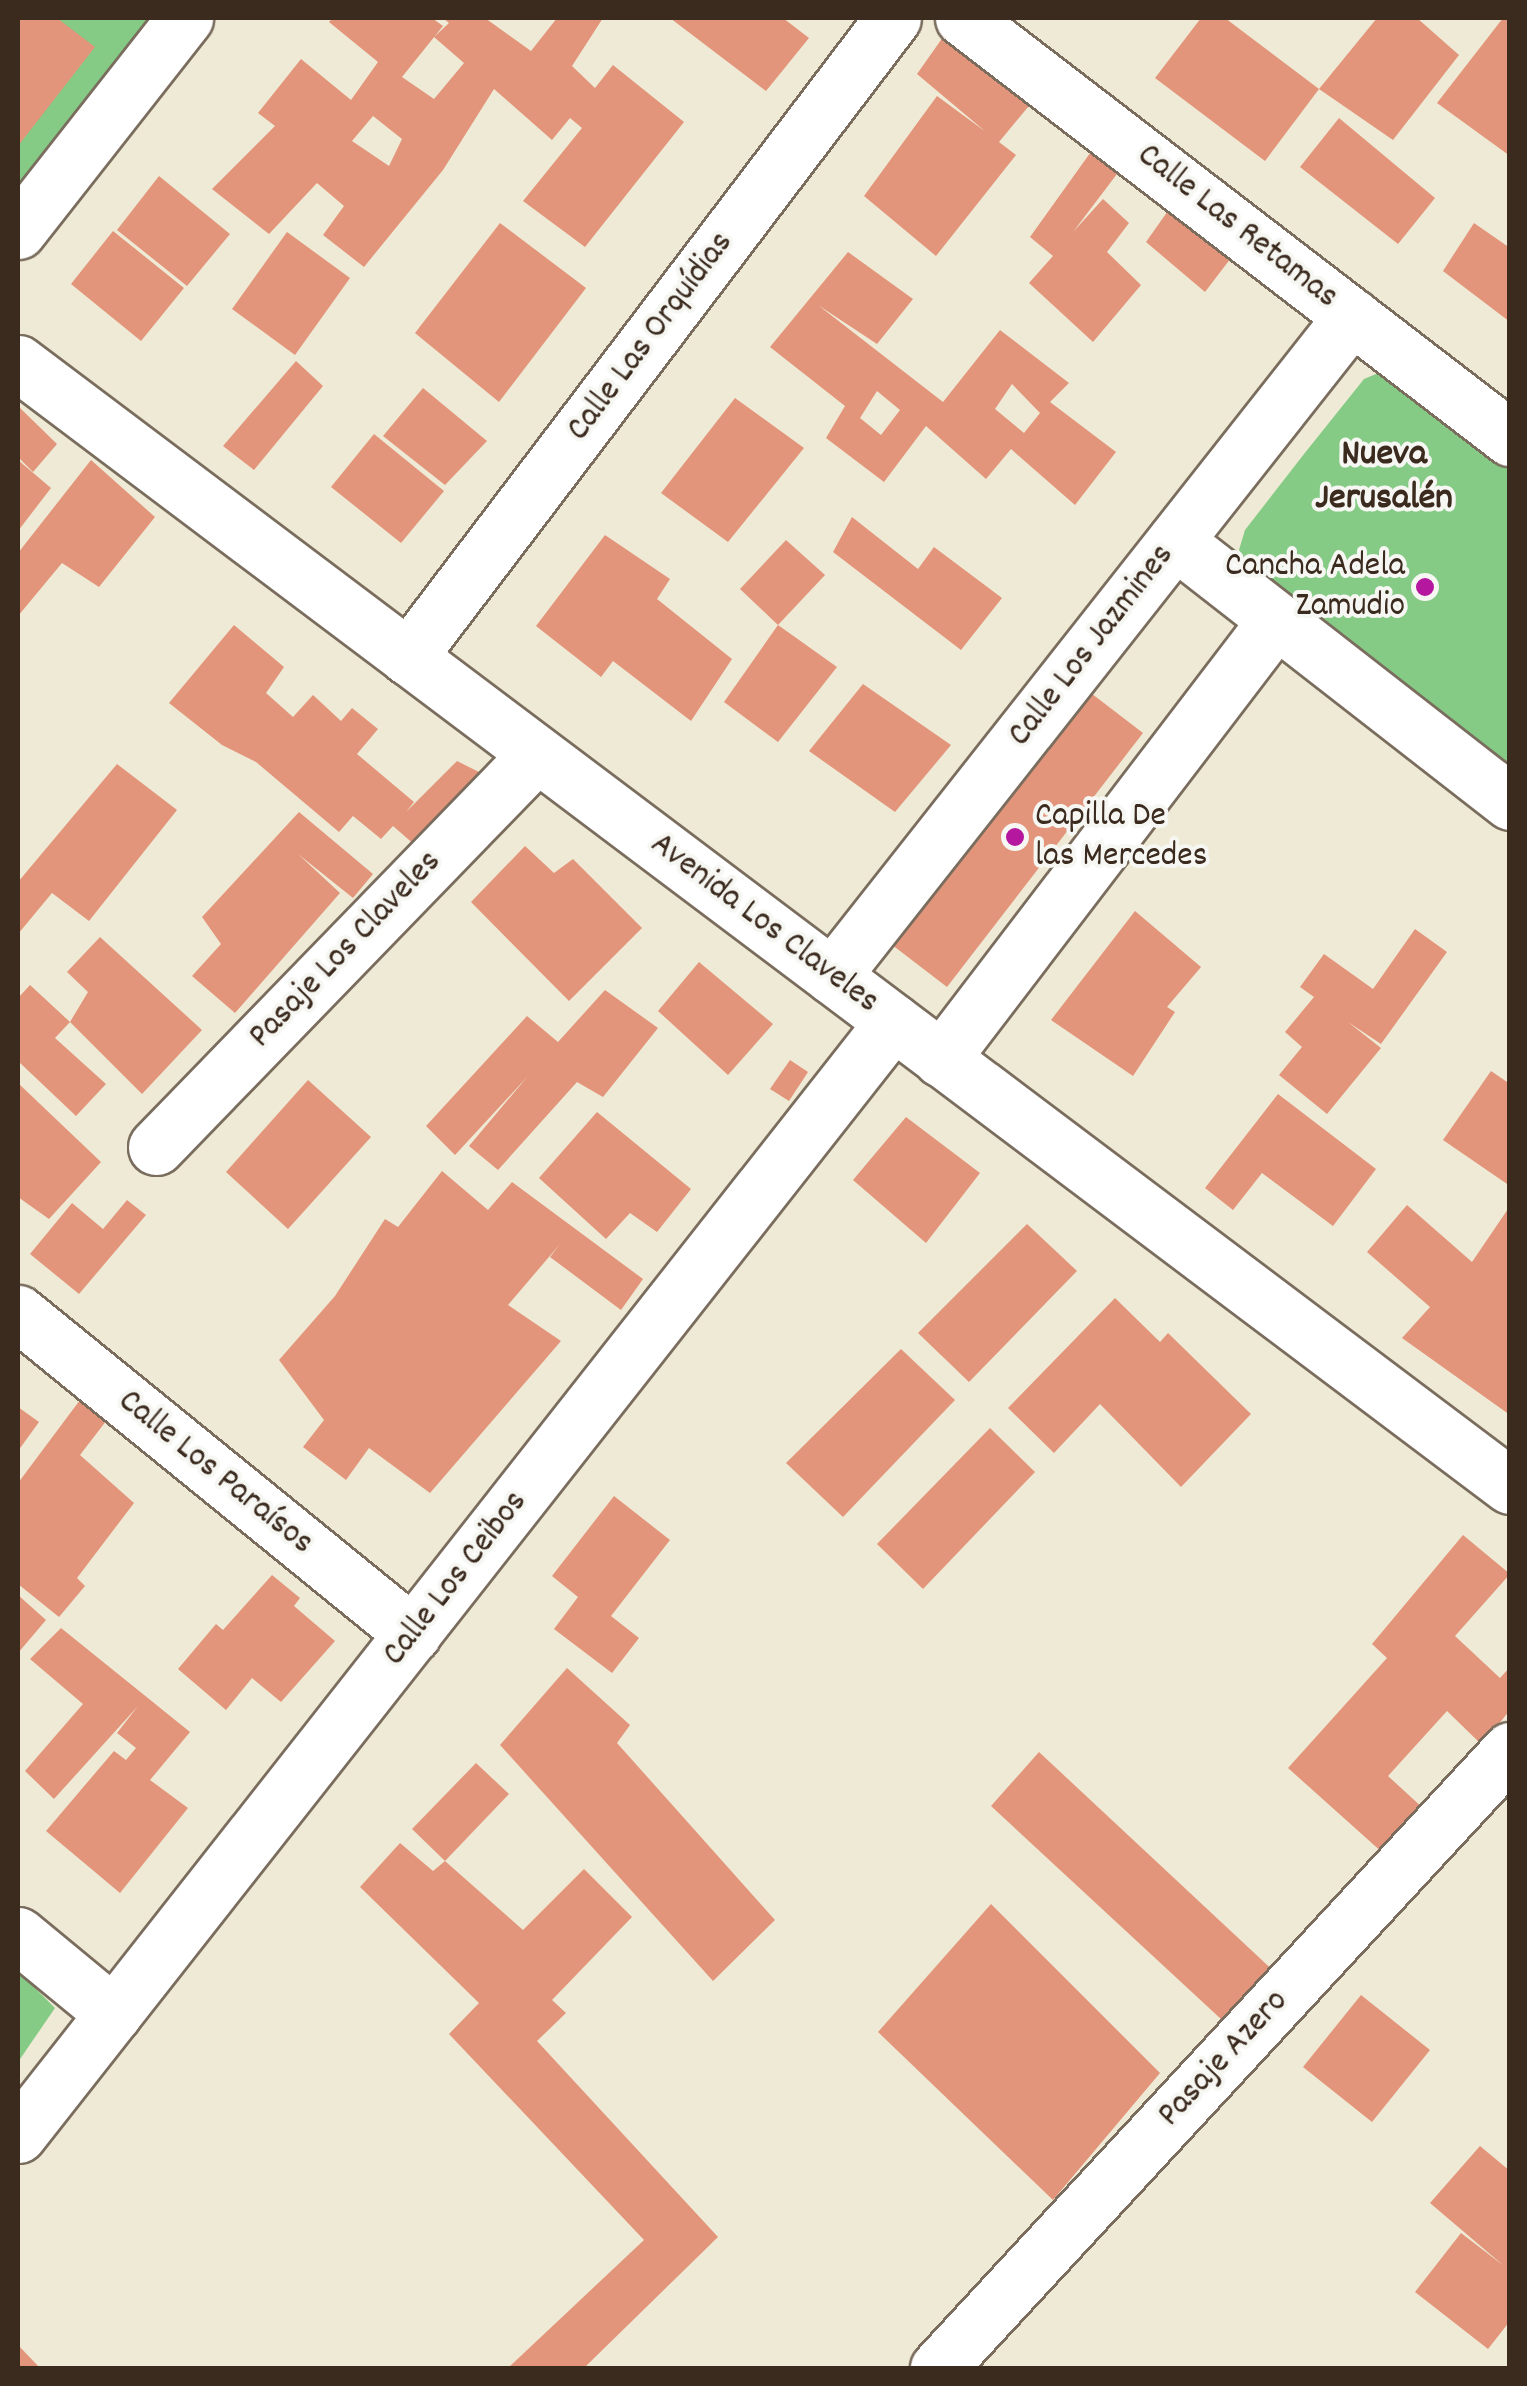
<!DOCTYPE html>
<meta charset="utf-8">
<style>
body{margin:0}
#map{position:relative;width:1527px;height:2386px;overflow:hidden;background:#efead5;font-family:Dekko,sans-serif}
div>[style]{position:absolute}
.green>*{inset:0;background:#85cb86}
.building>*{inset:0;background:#e2957b}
.roads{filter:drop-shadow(2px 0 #7a6d5e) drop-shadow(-2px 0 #7a6d5e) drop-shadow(0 2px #7a6d5e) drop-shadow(0 -2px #7a6d5e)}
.minor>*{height:55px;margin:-27.5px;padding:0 27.5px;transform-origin:27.5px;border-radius:27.5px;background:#fff}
.dots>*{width:28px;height:28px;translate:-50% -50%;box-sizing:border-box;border:5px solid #f6f6f2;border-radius:50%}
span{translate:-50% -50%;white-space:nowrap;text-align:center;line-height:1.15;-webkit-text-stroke:8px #f6f6f2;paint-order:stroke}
.street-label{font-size:35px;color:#3b2a1e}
.poi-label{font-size:35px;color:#3b2a1e}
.right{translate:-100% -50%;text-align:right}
.left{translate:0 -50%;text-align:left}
.neighbourhood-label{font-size:38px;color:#3b2a1e;font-weight:700}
.frame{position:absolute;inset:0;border:20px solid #3b2a1e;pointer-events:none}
</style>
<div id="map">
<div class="green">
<i style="clip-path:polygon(18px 18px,159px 18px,18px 196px)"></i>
<i style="clip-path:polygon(1376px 374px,1390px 375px,1509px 469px,1509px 772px,1248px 568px,1239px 550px,1245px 530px,1304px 454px,1364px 379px)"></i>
<i style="clip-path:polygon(18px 1971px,55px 2008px,18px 2062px)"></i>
</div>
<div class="building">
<i style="clip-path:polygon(18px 18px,57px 18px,95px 47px,18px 146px)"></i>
<i style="clip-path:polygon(evenodd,333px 18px,432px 18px,443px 26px,402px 77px,434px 99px,464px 63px,434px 37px,449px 23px,443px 18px,485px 18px,531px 51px,557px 18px,603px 18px,572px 66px,595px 88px,613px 65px,684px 122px,585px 247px,523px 201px,582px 128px,570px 118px,552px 140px,494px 89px,443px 170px,364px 267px,323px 235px,344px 206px,317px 183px,269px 234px,212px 189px,275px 126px,258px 113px,301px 59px,351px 100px,378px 62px,329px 22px,333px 18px,373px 116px,402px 139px,389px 166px,352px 141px,373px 116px)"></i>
<i style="clip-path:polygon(670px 18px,783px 18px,809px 38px,766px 91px)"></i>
<i style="clip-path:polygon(1201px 18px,1225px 18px,1319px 89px,1265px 161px,1155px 78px)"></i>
<i style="clip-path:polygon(1377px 18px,1417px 18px,1459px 55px,1393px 140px,1319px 89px)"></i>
<i style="clip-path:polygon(1503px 18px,1510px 18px,1510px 156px,1437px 103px)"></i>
<i style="clip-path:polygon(948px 30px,1033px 101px,999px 142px,1016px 155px,936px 256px,864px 196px,937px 96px,986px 132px,917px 74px)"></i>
<i style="clip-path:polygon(1339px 118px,1435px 198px,1398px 244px,1300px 167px)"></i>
<i style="clip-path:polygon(1093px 149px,1120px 170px,1073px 232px,1103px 199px,1129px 223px,1107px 252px,1141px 285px,1093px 342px,1029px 283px,1053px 256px,1030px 237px)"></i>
<i style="clip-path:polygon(159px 176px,230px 234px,187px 286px,117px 230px)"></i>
<i style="clip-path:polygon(1170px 208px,1234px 254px,1205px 292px,1146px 242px)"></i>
<i style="clip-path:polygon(500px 223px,586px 288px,499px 402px,415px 333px)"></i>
<i style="clip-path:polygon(1474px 223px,1510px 248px,1510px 322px,1443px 271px)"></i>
<i style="clip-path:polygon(113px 231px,184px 288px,141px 341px,71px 284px)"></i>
<i style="clip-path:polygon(287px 232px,350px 278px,295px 355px,232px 309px)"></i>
<i style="clip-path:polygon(evenodd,848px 252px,913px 299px,877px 344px,818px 305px,943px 402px,1000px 330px,1069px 383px,1050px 402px,1116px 452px,1075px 505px,1011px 449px,986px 479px,926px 426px,884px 482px,826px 438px,845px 406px,770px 347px,848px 252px,1012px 384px,1040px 413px,1024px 433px,995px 409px,1012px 384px,848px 252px,877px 391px,900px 410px,881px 435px,860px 418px,877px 391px)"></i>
<i style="clip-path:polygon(296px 361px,323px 386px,254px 470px,223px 446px)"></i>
<i style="clip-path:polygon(423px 388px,487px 441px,445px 485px,383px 436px)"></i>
<i style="clip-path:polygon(735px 398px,804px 448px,728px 542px,661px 493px)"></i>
<i style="clip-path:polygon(18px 406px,57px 444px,33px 472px,18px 457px)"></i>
<i style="clip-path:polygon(374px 434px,444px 491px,401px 543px,331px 487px)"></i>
<i style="clip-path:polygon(18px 460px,51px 488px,18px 531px)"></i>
<i style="clip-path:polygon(91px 460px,155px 517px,99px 587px,62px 563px,18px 616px,18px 553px)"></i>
<i style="clip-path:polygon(852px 517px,918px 569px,934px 547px,1002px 598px,961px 650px,833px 552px)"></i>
<i style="clip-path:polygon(605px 535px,670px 579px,657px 599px,732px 659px,691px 721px,613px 661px,601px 677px,536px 626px)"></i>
<i style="clip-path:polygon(786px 540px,825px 575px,778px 625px,740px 589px)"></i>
<i style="clip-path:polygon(234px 625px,284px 667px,266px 693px,293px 717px,313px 695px,341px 721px,352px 708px,378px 729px,357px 754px,414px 802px,406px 812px,457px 761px,495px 780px,424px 853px,393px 826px,381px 839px,353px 816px,339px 832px,256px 762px,222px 745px,169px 703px)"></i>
<i style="clip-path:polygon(778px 625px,837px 667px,778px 742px,724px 702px)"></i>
<i style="clip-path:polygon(863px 684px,951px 745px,895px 812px,809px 751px)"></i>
<i style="clip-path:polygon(1083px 687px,1143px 733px,947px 987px,887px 941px)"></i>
<i style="clip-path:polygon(117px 764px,177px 810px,89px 921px,52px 893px,18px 934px,18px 882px)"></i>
<i style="clip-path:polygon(299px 812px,373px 874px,353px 898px,298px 854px,340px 893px,235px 1013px,192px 976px,221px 944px,202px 917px)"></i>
<i style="clip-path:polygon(525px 846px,554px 873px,573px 859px,642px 928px,569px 1001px,471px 902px)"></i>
<i style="clip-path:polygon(1135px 911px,1201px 967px,1167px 1007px,1175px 1012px,1133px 1076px,1051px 1020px)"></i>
<i style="clip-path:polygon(1415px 929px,1447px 952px,1381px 1044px,1348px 1022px,1381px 1048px,1327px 1114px,1279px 1075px,1302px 1047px,1285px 1032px,1314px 997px,1300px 987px,1324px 954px,1373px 989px)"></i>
<i style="clip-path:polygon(100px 937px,202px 1030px,142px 1094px,70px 1022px,88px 992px,67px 972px)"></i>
<i style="clip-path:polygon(699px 962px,773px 1024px,728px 1075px,658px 1011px)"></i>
<i style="clip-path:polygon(30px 985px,70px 1022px,55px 1038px,106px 1084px,76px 1116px,18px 1061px,18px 998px)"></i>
<i style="clip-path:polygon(605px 990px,658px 1028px,603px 1097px,577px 1082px,498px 1170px,469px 1146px,528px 1076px,455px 1155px,426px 1126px,527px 1016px,558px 1042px)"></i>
<i style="clip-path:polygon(790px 1060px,808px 1072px,789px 1101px,770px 1089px)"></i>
<i style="clip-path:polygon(1491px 1071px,1510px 1084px,1510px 1186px,1443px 1140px)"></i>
<i style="clip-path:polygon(308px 1080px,371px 1137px,288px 1229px,226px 1172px)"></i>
<i style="clip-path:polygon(18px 1083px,101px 1162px,49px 1219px,18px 1197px)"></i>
<i style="clip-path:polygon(1278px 1094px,1376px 1169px,1333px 1226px,1262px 1173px,1233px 1210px,1205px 1188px)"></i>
<i style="clip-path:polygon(597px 1112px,691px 1189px,657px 1232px,630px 1213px,606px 1239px,539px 1178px)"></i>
<i style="clip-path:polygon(906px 1117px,980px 1173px,926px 1243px,853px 1180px)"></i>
<i style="clip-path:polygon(442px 1171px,488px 1210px,512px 1182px,643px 1279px,621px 1310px,550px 1257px,560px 1244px,508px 1305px,561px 1341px,430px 1493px,369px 1448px,346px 1480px,303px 1447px,324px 1420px,279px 1360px,335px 1296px,385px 1219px,398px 1227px)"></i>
<i style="clip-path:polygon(127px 1200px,146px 1215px,79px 1294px,30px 1254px,72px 1203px,103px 1229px)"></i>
<i style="clip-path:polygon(1407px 1205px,1472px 1262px,1510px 1206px,1510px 1415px,1402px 1338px,1430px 1307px,1367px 1252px)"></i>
<i style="clip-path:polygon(1027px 1224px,1077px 1271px,969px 1382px,918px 1333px)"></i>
<i style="clip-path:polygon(1115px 1298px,1160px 1342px,1168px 1333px,1251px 1414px,1181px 1487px,1100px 1404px,1054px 1453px,1008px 1408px)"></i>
<i style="clip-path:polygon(901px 1349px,955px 1400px,843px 1517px,786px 1463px)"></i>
<i style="clip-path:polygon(83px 1396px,110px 1416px,80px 1455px,134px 1503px,77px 1578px,85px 1586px,59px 1617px,18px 1584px,18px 1483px)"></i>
<i style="clip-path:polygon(18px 1407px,39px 1422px,18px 1451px)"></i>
<i style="clip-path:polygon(990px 1428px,1035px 1472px,923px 1589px,877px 1544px)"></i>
<i style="clip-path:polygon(614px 1496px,670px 1540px,611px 1616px,639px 1638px,612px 1673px,554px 1629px,578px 1597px,552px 1576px)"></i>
<i style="clip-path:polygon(1463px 1535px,1510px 1574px,1455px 1636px,1500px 1678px,1510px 1667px,1510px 1710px,1482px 1745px,1447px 1711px,1388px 1776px,1424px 1809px,1384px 1854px,1288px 1768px,1387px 1658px,1372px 1644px)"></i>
<i style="clip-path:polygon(272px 1575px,300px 1598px,294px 1606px,335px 1641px,281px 1702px,252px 1678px,226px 1710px,178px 1669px,216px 1624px,223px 1630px)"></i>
<i style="clip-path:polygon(18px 1595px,46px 1620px,18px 1653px)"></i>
<i style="clip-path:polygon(61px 1628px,190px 1732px,150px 1780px,188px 1808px,120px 1893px,46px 1831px,114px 1751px,126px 1760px,136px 1748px,117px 1733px,138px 1706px,54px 1799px,25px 1771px,83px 1704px,30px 1659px)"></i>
<i style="clip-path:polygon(567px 1668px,630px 1725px,617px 1743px,775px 1920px,713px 1981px,500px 1745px)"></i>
<i style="clip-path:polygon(1039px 1752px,1281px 1978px,1235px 2032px,991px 1806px)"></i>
<i style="clip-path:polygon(476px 1763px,509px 1794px,445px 1861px,412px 1829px)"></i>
<i style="clip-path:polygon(400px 1843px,433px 1871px,445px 1861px,523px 1930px,584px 1869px,632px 1917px,552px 2000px,566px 2013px,537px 2041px,718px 2237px,584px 2368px,508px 2368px,644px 2240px,449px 2034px,479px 2003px,360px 1887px)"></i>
<i style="clip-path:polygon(991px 1904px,1160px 2073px,1053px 2200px,878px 2032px)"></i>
<i style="clip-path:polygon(1361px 1995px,1430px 2050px,1372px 2122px,1303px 2067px)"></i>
<i style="clip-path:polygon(1480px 2146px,1510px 2171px,1510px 2321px,1488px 2349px,1415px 2292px,1461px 2233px,1504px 2266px,1430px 2203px)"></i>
<i style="clip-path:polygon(18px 2345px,40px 2368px,18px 2368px)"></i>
</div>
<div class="roads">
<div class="minor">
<i style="left:963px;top:18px;width:690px;rotate:37.52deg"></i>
<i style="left:18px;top:231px;width:271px;rotate:-51.9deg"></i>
<i style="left:18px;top:363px;width:1867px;rotate:36.97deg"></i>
<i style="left:1175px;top:541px;width:425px;rotate:37.9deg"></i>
<i style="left:408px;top:657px;width:802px;rotate:-52.8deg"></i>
<i style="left:832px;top:976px;width:840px;rotate:-51.77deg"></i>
<i style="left:941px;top:1059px;width:552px;rotate:-52.65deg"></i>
<i style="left:156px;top:1147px;width:547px;rotate:-45.89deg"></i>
<i style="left:18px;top:1313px;width:509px;rotate:39.1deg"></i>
<i style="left:18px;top:1935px;width:124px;rotate:39.5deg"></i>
<i style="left:18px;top:2135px;width:1416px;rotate:-51.83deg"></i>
<i style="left:938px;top:2368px;width:842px;rotate:-47.21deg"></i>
</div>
</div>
<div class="dots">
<i style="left:1425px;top:587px;background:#b5179e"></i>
<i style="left:1015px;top:837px;background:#b5179e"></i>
</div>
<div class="street-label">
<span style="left:1237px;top:227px;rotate:38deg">Calle Las Retamas</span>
<span style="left:651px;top:337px;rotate:-53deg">Calle Las Orquídias</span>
<span style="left:1092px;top:646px;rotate:-52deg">Calle Los Jazmines</span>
<span style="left:764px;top:924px;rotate:37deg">Avenida Los Claveles</span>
<span style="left:346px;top:950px;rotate:-46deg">Pasaje Los Claveles</span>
<span style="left:215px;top:1473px;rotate:39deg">Calle Los Paraísos</span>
<span style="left:456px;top:1579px;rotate:-52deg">Calle Los Ceibos</span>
<span style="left:1224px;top:2059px;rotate:-47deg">Pasaje Azero</span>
</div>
<div class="poi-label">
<span class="right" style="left:1405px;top:587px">Cancha Adela<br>Zamudio</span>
<span class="left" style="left:1035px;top:837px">Capilla De<br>las Mercedes</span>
</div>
<div class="neighbourhood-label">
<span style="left:1384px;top:478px">Nueva<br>Jerusalén</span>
</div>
<div class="frame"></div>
</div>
